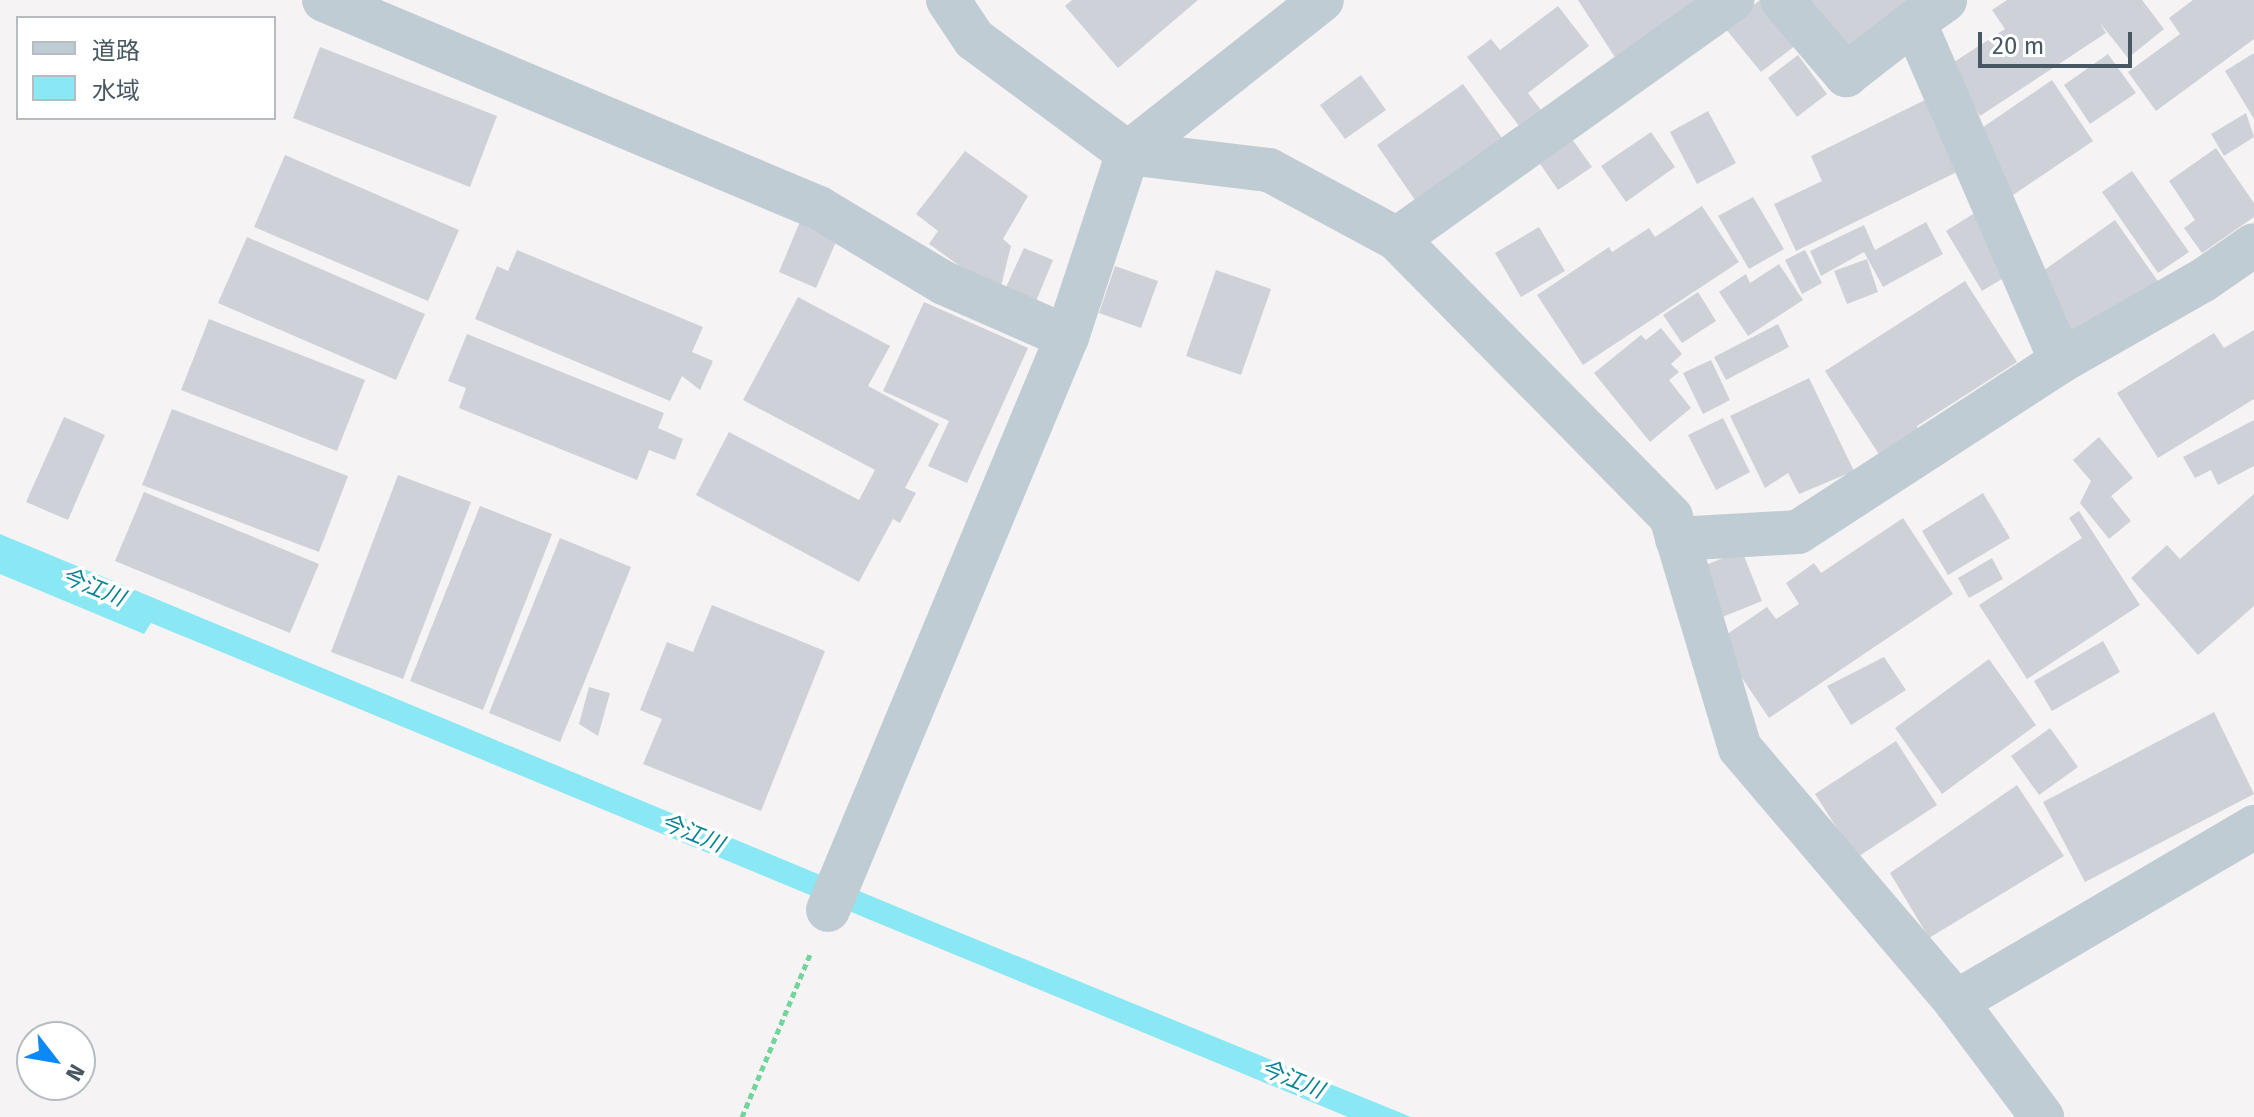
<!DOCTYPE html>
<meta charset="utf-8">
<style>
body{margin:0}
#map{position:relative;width:2254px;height:1117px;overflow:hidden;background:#f5f3f3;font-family:"Fira Sans","Noto Sans JP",sans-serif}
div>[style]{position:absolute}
.water>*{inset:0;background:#8ae8f4}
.building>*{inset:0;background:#ced2d8}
.path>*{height:5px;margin-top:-2.5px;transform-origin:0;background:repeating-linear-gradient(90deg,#74d59c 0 6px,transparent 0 10px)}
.minor>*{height:44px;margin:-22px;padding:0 22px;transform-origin:22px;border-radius:22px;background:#c0ccd3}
span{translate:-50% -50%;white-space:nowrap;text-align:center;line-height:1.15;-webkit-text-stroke:7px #fff;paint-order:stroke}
.water-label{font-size:22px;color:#048292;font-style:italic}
.legend{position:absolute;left:16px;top:16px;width:260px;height:104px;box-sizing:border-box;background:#fff;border:2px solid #b6bcc0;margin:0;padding:10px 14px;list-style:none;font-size:24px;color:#485862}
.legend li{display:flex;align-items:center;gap:16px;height:40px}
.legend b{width:40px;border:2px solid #b6bcc0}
.north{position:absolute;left:16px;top:1021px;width:80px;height:80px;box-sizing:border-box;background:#fff;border:2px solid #b6bcc0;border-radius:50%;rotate:121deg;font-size:22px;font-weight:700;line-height:32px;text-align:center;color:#485862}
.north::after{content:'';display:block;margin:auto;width:28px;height:36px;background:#0d89f5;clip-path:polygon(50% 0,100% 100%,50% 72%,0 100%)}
.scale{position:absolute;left:1978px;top:32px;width:154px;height:36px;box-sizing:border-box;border:4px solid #485862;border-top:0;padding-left:10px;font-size:24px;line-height:28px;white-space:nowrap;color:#485862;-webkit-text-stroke:6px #fff;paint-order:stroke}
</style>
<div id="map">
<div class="water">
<i style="clip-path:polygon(0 534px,924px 918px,1411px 1117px,1348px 1117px,151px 623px,144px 634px,0 574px)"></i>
</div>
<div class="building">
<i style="clip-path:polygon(1072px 0,1198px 0,1118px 68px,1065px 6px)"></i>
<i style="clip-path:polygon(1578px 0,1714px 0,1618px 62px)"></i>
<i style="clip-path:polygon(1760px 0,1796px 45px,1761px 72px,1725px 28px)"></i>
<i style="clip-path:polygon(1796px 0,1921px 0,1839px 60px)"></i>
<i style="clip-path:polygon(2007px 0,2142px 0,2164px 29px,2128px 58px,2100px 23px,2106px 33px,1980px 116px,1948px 66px,2005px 29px,1992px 10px)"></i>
<i style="clip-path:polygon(2193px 0,2254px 0,2254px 39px,2156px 111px,2128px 72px,2180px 34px,2169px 18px)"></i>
<i style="clip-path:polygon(1558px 6px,1589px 46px,1528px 93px,1541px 110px,1519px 126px,1467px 57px,1491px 39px,1500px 50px)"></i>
<i style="clip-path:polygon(320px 47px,497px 116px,470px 187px,293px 118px)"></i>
<i style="clip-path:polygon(2254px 53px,2254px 119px,2225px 71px)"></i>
<i style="clip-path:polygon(2108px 54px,2136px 93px,2090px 124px,2064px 85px)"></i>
<i style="clip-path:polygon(1798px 55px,1827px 94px,1797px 117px,1768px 78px)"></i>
<i style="clip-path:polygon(1361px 75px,1386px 110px,1345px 139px,1320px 105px)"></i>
<i style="clip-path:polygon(2052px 80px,2093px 141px,2013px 195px,1973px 134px)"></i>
<i style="clip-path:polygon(1463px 84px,1502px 138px,1415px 200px,1377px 145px)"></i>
<i style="clip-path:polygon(1929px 98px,1963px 169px,1796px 251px,1774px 204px,1822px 181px,1811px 156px)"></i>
<i style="clip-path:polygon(1708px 111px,1736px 163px,1697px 184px,1670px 132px)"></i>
<i style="clip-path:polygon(2246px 113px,2254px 137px,2224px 156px,2211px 134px)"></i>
<i style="clip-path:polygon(1567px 132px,1592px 167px,1558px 190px,1534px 155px)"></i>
<i style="clip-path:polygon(1651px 132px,1675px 167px,1626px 202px,1601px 166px)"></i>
<i style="clip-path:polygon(2216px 148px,2254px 203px,2254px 217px,2202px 253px,2184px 228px,2195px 220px,2169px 181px)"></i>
<i style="clip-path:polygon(965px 151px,1028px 196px,1003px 239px,1011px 246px,999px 294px,929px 244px,938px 231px,916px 214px)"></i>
<i style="clip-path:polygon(285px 155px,459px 230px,428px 301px,254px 227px)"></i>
<i style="clip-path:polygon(2132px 171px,2189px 252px,2158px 273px,2102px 192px)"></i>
<i style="clip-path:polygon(1753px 197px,1784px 249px,1749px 269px,1718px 216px)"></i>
<i style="clip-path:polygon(1702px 206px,1739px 262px,1583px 365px,1537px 295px,1609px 247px,1612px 252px,1649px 228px,1655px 237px)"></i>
<i style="clip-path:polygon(1981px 209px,2017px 270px,1982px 291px,1946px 231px)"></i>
<i style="clip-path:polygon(801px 219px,839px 235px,816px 288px,779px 272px)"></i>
<i style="clip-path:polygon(2115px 220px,2162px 287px,2075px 347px,2040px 273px)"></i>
<i style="clip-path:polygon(1926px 222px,1943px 254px,1883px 287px,1864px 252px,1821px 276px,1810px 251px,1864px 225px,1875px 250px)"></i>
<i style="clip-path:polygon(1539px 227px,1565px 271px,1521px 297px,1495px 253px)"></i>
<i style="clip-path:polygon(247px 237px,425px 314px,396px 380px,218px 303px)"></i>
<i style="clip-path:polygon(1024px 248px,1053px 260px,1032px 311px,1001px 298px)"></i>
<i style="clip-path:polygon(517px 250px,703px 327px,692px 352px,713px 361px,700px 390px,682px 376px,670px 401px,475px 319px,497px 266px,508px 271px)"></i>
<i style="clip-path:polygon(1805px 250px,1822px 283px,1802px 294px,1785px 260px)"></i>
<i style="clip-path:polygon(1867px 259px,1878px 292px,1847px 304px,1834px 271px)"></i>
<i style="clip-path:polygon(1779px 264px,1803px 300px,1748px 336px,1719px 292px,1746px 274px,1750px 283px)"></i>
<i style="clip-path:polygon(1115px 266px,1158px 281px,1141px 328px,1099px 313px)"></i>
<i style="clip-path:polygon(1216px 270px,1271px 289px,1241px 375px,1186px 356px)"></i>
<i style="clip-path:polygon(1965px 281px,2017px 362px,1917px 426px,1919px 436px,1882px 459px,1825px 371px)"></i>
<i style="clip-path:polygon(1698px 292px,1716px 321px,1682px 343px,1663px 315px)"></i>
<i style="clip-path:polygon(798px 297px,890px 346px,868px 386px,939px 424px,905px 488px,916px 493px,900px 523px,893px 519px,859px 582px,696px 495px,729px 432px,859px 500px,875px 470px,743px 400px)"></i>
<i style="clip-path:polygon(924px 302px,1028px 348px,967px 483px,928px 466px,949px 421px,883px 391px)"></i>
<i style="clip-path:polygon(209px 319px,365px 380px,337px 451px,181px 390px)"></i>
<i style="clip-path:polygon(1778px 324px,1789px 347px,1726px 380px,1714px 357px)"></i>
<i style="clip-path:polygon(1661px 328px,1682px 354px,1671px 364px,1679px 372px,1669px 380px,1691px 408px,1650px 442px,1594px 373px,1641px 335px,1646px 340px)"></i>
<i style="clip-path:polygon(2254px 330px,2254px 399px,2158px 458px,2117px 393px,2214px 333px,2224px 348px)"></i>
<i style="clip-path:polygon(467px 334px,664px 413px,658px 428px,683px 439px,675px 460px,649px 450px,637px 480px,459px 408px,466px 388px,448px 381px)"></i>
<i style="clip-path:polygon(1711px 360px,1730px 400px,1703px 414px,1683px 373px)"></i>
<i style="clip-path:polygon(1809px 378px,1854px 471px,1799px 494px,1788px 473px,1765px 488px,1730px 416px)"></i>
<i style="clip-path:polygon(172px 409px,348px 476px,319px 552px,142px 485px)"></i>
<i style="clip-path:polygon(64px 417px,105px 435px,68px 520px,26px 502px)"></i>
<i style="clip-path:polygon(1723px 418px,1750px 472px,1716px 490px,1688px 435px)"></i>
<i style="clip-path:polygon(2254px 420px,2254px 466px,2218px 485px,2211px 470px,2195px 478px,2183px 457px)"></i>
<i style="clip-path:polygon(2099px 437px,2133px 478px,2111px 496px,2131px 521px,2109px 539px,2080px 503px,2091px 481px,2073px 460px)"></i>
<i style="clip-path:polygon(398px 475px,471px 502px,403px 679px,331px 652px)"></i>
<i style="clip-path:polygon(144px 492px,319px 564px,290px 633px,115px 561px)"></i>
<i style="clip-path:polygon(1983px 493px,2010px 538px,1948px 575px,1922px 531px)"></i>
<i style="clip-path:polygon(2254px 494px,2254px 606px,2198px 655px,2131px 578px,2167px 545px,2180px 559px)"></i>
<i style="clip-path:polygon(480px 506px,552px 534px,483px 710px,410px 681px)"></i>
<i style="clip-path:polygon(2079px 511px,2140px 605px,2027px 679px,1979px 605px,2082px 538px,2069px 518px)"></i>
<i style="clip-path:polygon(1903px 518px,1953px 594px,1769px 718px,1717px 641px,1767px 607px,1776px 619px,1799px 604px,1786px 583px,1814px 563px,1821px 573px)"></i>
<i style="clip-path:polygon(560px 538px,631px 567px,560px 742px,489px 713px)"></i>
<i style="clip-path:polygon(1742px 551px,1762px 601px,1720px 618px,1700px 567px)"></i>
<i style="clip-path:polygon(1992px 558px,2003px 579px,1969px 598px,1958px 578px)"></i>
<i style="clip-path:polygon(712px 605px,825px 651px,761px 811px,643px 764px,662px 719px,640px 710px,667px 642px,693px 652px)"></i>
<i style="clip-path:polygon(2103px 641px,2120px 672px,2052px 711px,2034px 681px)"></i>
<i style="clip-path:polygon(1884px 657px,1906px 690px,1851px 725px,1827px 686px)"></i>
<i style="clip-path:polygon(1989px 659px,2036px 725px,1942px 794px,1895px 728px)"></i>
<i style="clip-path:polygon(589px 687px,610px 693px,598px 736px,579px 724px)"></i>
<i style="clip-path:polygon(2214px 712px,2254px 794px,2085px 882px,2043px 802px)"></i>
<i style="clip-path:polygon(2050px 728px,2078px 767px,2039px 795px,2011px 756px)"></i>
<i style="clip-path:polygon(1896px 741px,1937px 805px,1856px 858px,1815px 794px)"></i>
<i style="clip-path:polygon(2017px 785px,2064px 856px,1929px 938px,1890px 873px)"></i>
</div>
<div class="path">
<i style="left:742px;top:1117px;width:179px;rotate:-67.3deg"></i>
</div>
<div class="minor">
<i style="left:324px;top:0;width:537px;rotate:22.79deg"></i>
<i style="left:819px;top:208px;width:146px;rotate:31deg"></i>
<i style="left:944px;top:283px;width:134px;rotate:23.7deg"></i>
<i style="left:948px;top:0;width:47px;rotate:56.3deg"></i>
<i style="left:974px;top:39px;width:192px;rotate:36.5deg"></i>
<i style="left:1128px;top:153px;width:142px;rotate:6.9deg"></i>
<i style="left:1269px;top:170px;width:145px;rotate:28.3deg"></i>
<i style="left:1397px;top:239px;width:390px;rotate:45.4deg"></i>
<i style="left:1671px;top:517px;width:241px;rotate:73.4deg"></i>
<i style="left:1740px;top:748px;width:333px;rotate:49.6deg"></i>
<i style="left:1956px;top:1002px;width:144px;rotate:53.2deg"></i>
<i style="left:1782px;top:0;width:99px;rotate:49.5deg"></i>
<i style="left:1846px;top:75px;width:86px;rotate:-37.9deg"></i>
<i style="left:1397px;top:239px;width:412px;rotate:-35.5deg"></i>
<i style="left:2061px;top:361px;width:162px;rotate:-29.6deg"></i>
<i style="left:2202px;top:281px;width:63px;rotate:-34.7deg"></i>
<i style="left:1677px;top:539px;width:121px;rotate:-3.3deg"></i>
<i style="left:1798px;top:532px;width:314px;rotate:-33deg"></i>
<i style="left:2061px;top:361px;width:369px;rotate:-113.4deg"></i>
<i style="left:1914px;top:22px;width:38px;rotate:-35deg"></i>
<i style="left:828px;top:910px;width:621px;rotate:-67.36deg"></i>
<i style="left:1067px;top:337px;width:194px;rotate:-71.7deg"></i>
<i style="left:1128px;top:153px;width:247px;rotate:-38.3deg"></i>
<i style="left:1956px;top:1002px;width:346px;rotate:-30.4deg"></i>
</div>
<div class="water-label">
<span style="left:93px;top:587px;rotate:22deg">今江川</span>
<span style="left:692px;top:833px;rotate:22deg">今江川</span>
<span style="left:1292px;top:1079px;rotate:22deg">今江川</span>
</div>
<ul class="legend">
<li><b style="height:10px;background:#c0ccd3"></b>道路</li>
<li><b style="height:22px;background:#8ae8f4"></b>水域</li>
</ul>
<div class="north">N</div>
<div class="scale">20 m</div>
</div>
